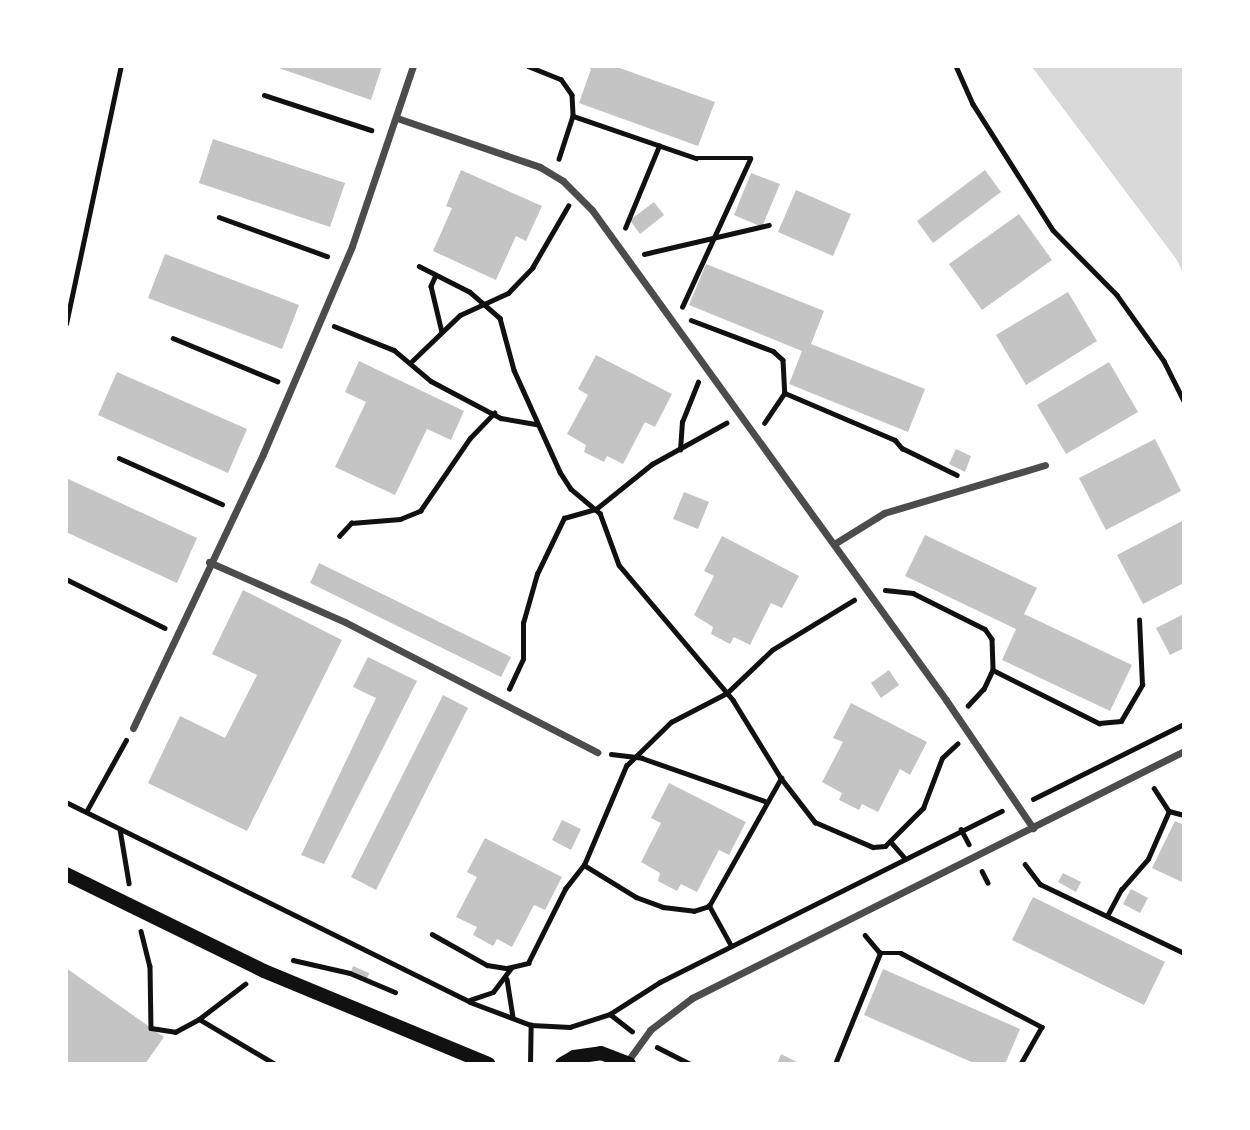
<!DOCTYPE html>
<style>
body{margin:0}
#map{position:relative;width:1250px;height:1130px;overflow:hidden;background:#fff;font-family:"Fira Sans",sans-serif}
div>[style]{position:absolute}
.water>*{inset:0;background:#d9d9d9}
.building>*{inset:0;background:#c4c4c4}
.path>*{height:4.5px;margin:-2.25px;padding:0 2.25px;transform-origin:2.25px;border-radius:2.25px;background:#111}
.minor>*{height:7px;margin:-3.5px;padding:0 3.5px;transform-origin:3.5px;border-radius:3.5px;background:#4c4c4c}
.secondary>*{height:14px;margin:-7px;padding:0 7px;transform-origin:7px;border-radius:7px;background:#111}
span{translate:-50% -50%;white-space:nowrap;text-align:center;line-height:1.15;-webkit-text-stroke:5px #fff;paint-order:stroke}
.frame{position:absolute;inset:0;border:68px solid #fff;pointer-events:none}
</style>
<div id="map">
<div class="water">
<i style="clip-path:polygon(1032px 67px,1183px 67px,1183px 274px,1177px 260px)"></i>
</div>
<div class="building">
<i style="clip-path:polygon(273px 66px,382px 66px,371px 100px)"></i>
<i style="clip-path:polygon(586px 66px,614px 66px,715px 102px,698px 146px,579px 103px,591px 69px)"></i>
<i style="clip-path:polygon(213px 139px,345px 183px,330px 227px,199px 183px)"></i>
<i style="clip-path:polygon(461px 170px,542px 206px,526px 241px,516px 236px,496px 280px,433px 251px,452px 208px,446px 206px)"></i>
<i style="clip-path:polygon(985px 170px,1001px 192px,933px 243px,917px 221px)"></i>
<i style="clip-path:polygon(751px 173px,780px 184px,762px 227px,734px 215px)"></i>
<i style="clip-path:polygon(796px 190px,851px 214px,833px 256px,778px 232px)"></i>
<i style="clip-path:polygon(654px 202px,664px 215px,640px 234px,630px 220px)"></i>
<i style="clip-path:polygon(1019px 214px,1052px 260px,982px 310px,949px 264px)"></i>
<i style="clip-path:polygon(165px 254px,299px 305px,282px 349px,148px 298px)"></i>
<i style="clip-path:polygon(706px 264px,824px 311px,811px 344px,925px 389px,908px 432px,789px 384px,802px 351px,689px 305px)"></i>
<i style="clip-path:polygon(1068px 292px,1097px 341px,1026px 385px,996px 335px)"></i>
<i style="clip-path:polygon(596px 355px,672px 394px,655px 427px,645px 422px,623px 464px,607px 456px,604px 462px,584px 452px,586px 445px,567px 434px,588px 395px,578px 389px)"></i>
<i style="clip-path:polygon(359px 361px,464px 411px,451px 440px,427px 429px,395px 495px,335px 467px,366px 402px,345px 392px)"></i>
<i style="clip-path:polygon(1109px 362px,1138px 412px,1066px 454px,1037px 405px)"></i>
<i style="clip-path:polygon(117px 372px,247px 429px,228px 473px,98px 415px)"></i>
<i style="clip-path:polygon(1155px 439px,1181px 491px,1106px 530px,1079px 478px)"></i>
<i style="clip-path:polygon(956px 449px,971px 456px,965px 472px,949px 464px)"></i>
<i style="clip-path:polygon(66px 478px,197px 538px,177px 583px,66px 532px)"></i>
<i style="clip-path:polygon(684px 492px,709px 502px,698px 529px,673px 519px)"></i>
<i style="clip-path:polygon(1184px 520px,1184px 583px,1143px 604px,1117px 555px)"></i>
<i style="clip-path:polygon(925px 535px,1037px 588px,1024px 614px,1132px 665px,1110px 711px,1002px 660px,1016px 629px,905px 576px)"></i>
<i style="clip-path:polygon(722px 536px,799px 576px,782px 608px,771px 603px,750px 645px,734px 637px,730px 644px,711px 634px,713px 627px,694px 615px,714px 576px,704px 571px)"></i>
<i style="clip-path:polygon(319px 563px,511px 657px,501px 677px,310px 583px)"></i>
<i style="clip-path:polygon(243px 590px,342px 640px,247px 831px,148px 783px,180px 716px,225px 738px,257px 675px,212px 654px)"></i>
<i style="clip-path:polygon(1184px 614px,1184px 648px,1170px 655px,1156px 628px)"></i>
<i style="clip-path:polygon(368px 657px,417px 681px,324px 864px,301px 855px,376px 698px,353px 687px)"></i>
<i style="clip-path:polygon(889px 670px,899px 685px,881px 698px,871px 683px)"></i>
<i style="clip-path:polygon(443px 695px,468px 708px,376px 890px,351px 877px)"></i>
<i style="clip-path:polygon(851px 703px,927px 742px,910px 775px,900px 769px,878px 812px,862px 804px,859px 810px,839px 800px,842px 793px,822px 782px,843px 742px,833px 738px)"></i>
<i style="clip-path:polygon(669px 783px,746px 822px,729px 855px,719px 850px,697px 892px,681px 884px,677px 891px,658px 881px,660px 873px,641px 862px,661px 823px,651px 818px)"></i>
<i style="clip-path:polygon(562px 820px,581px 829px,571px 850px,552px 840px)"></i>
<i style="clip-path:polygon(1175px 821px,1184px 825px,1184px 883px,1152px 868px)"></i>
<i style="clip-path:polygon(485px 838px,562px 877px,545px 910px,534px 905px,512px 947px,497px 939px,493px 946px,473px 935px,477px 927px,456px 917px,477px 877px,467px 872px)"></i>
<i style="clip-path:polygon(1063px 873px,1081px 882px,1076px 892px,1058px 882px)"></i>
<i style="clip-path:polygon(1131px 889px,1148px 898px,1140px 913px,1123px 904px)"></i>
<i style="clip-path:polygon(1033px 897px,1165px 962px,1144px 1005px,1012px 940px)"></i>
<i style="clip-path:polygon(353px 966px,369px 973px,367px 979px,351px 972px)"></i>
<i style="clip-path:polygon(66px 968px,164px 1037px,145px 1064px,66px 1064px)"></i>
<i style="clip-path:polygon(883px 969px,1020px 1029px,1005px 1064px,976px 1064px,864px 1015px)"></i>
<i style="clip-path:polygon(781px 1054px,801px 1064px,777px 1064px)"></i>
</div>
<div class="path">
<i style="left:528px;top:66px;width:35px;rotate:22deg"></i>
<i style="left:561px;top:79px;width:19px;rotate:55deg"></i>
<i style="left:572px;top:95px;width:21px;rotate:87deg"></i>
<i style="left:573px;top:116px;width:45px;rotate:108deg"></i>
<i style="left:956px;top:66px;width:42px;rotate:65.9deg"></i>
<i style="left:973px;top:104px;width:149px;rotate:57.6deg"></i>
<i style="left:1053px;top:230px;width:91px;rotate:45.4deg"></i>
<i style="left:1117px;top:295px;width:81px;rotate:54.5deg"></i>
<i style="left:1164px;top:361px;width:45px;rotate:63.4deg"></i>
<i style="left:264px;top:95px;width:113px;rotate:18.1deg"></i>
<i style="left:573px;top:116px;width:130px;rotate:18.9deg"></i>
<i style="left:696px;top:158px;width:55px"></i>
<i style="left:219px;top:217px;width:115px;rotate:19.9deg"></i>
<i style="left:625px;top:228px;width:89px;rotate:-67.5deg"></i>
<i style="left:644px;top:254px;width:128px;rotate:-13.1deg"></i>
<i style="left:419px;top:266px;width:57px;rotate:27deg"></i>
<i style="left:470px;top:292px;width:40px;rotate:41deg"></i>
<i style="left:500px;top:318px;width:54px;rotate:74.9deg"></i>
<i style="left:514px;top:370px;width:112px;rotate:65.7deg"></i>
<i style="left:560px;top:472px;width:20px;rotate:57deg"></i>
<i style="left:571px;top:489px;width:38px;rotate:40deg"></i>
<i style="left:600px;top:513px;width:55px;rotate:69.9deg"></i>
<i style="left:619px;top:565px;width:177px;rotate:49.8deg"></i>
<i style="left:733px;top:700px;width:92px;rotate:58.4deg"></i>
<i style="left:781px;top:778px;width:56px;rotate:52.3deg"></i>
<i style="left:815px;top:822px;width:63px;rotate:23.3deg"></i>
<i style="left:873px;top:847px;width:12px;rotate:-5deg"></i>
<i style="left:885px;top:846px;width:54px;rotate:-45deg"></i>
<i style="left:923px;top:808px;width:53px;rotate:-69.2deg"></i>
<i style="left:942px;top:758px;width:21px;rotate:-43deg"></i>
<i style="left:436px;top:275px;width:12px;rotate:114deg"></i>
<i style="left:431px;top:286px;width:47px;rotate:76.6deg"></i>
<i style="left:682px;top:307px;width:163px;rotate:-65.3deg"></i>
<i style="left:691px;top:320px;width:88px;rotate:20.7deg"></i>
<i style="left:773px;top:351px;width:13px;rotate:42deg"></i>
<i style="left:783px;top:360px;width:33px;rotate:87deg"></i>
<i style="left:785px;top:393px;width:36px;rotate:124deg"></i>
<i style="left:66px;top:324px;width:264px;rotate:-78deg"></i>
<i style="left:334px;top:326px;width:65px;rotate:21.8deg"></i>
<i style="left:394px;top:350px;width:48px;rotate:40deg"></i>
<i style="left:431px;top:381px;width:79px;rotate:27.9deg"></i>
<i style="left:501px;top:418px;width:36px;rotate:10deg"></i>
<i style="left:173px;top:338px;width:113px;rotate:22.5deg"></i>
<i style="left:412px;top:361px;width:66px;rotate:-43.8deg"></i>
<i style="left:460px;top:315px;width:53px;rotate:-24.6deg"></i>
<i style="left:508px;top:293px;width:35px;rotate:-46deg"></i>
<i style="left:532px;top:268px;width:72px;rotate:-59.9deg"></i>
<i style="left:785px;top:393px;width:120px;rotate:23.1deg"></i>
<i style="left:895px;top:440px;width:11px;rotate:49deg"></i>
<i style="left:902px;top:448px;width:61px;rotate:26.1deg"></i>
<i style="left:680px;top:450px;width:28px;rotate:-86deg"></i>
<i style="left:682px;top:422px;width:43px;rotate:-68.2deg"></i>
<i style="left:119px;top:458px;width:113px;rotate:24.1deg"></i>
<i style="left:339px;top:536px;width:18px;rotate:-47deg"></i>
<i style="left:351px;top:523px;width:49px;rotate:-4.7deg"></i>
<i style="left:400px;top:519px;width:22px;rotate:-22deg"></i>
<i style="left:420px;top:511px;width:88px;rotate:-55.6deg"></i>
<i style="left:470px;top:438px;width:35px;rotate:-46deg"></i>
<i style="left:66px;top:579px;width:110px;rotate:26.3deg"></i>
<i style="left:885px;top:590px;width:28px;rotate:6deg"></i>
<i style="left:913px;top:593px;width:80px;rotate:26.6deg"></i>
<i style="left:985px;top:629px;width:12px;rotate:55deg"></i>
<i style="left:992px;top:639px;width:31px;rotate:88deg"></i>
<i style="left:993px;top:670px;width:21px;rotate:115deg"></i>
<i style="left:984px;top:689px;width:23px;rotate:133deg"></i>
<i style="left:993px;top:670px;width:119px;rotate:26.6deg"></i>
<i style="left:1099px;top:723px;width:22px;rotate:-5deg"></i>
<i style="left:1121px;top:721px;width:42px;rotate:-59.7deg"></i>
<i style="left:1142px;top:685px;width:65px;rotate:-92.6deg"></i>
<i style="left:509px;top:689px;width:33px;rotate:-65deg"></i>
<i style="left:523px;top:659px;width:36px;rotate:-90deg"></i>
<i style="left:523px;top:623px;width:51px;rotate:-74.1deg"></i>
<i style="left:537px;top:574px;width:62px;rotate:-64.3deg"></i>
<i style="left:564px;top:518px;width:33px;rotate:-16deg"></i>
<i style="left:596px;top:509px;width:72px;rotate:-38.8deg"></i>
<i style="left:652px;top:464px;width:85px;rotate:-29deg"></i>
<i style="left:611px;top:754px;width:31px;rotate:7deg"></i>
<i style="left:642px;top:758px;width:130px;rotate:19.3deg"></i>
<i style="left:1154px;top:788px;width:27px;rotate:57deg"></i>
<i style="left:1169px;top:811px;width:16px;rotate:15deg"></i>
<i style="left:1033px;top:799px;width:169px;rotate:-26.4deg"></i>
<i style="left:66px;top:802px;width:451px;rotate:26.3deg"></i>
<i style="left:470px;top:1002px;width:65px;rotate:20.7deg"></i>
<i style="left:531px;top:1025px;width:39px;rotate:3deg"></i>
<i style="left:570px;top:1027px;width:42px;rotate:-18deg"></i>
<i style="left:610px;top:1014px;width:59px;rotate:-32.6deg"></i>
<i style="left:660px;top:982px;width:382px;rotate:-26.6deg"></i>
<i style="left:86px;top:812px;width:82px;rotate:-60.9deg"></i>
<i style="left:120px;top:829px;width:55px;rotate:80.5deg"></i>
<i style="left:961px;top:829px;width:17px;rotate:62deg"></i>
<i style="left:891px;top:842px;width:20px;rotate:49deg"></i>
<i style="left:1025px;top:864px;width:25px;rotate:53deg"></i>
<i style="left:1040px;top:884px;width:160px;rotate:25.6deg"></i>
<i style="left:584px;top:865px;width:61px;rotate:31.6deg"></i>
<i style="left:636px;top:897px;width:29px;rotate:20deg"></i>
<i style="left:663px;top:907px;width:31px;rotate:7deg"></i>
<i style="left:694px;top:911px;width:16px;rotate:-18deg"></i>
<i style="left:982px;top:871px;width:13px;rotate:63deg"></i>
<i style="left:1107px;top:916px;width:30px;rotate:-62deg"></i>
<i style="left:1121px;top:890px;width:41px;rotate:-48.9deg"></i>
<i style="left:1148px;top:859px;width:52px;rotate:-66.4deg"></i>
<i style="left:141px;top:931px;width:36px;rotate:76deg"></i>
<i style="left:150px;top:966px;width:62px;rotate:89.1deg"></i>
<i style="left:151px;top:1028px;width:24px;rotate:9deg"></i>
<i style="left:175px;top:1032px;width:27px;rotate:-28deg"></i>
<i style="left:199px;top:1019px;width:88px;rotate:30.6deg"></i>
<i style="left:432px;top:934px;width:63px;rotate:29.4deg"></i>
<i style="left:487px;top:965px;width:20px;rotate:9deg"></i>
<i style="left:507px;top:968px;width:22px;rotate:-13deg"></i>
<i style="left:528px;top:963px;width:83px;rotate:-63.4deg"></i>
<i style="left:565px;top:889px;width:31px;rotate:-52deg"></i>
<i style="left:584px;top:865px;width:108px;rotate:-67deg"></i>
<i style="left:626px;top:766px;width:63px;rotate:-44.4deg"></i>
<i style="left:671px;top:722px;width:63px;rotate:-27.4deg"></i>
<i style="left:727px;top:693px;width:62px;rotate:-43.7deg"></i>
<i style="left:772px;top:650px;width:96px;rotate:-31.4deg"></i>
<i style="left:865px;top:935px;width:23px;rotate:50deg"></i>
<i style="left:880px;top:953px;width:21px"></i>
<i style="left:901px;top:953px;width:159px;rotate:27.7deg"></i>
<i style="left:1042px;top:1027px;width:43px;rotate:119.6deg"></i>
<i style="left:731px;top:946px;width:46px;rotate:-118.8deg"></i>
<i style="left:709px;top:906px;width:147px;rotate:-60.6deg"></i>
<i style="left:293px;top:960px;width:58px;rotate:12.8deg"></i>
<i style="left:350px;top:973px;width:49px;rotate:22.9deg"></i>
<i style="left:507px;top:979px;width:39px;rotate:81deg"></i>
<i style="left:470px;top:1000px;width:24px;rotate:-19deg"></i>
<i style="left:493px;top:992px;width:30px;rotate:-53deg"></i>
<i style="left:610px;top:1014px;width:28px;rotate:38deg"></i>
<i style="left:199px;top:1019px;width:58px;rotate:-37.3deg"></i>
<i style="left:657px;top:1047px;width:37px;rotate:27deg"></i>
<i style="left:530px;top:1064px;width:39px;rotate:-89deg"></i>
<i style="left:835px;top:1064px;width:120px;rotate:-67.9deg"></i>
</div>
<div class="minor">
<i style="left:397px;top:118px;width:151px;rotate:18.9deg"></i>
<i style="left:540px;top:167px;width:27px;rotate:31deg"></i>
<i style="left:563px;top:181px;width:41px;rotate:45deg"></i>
<i style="left:592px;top:210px;width:604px;rotate:54.15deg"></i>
<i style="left:946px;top:700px;width:155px;rotate:55.8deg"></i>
<i style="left:834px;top:544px;width:59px;rotate:-31.8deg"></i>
<i style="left:884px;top:513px;width:168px;rotate:-16.6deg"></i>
<i style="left:209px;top:562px;width:149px;rotate:23.8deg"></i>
<i style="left:345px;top:622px;width:284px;rotate:27.3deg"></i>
<i style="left:133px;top:728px;width:303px;rotate:-64.6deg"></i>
<i style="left:263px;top:454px;width:226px;rotate:-66.8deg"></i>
<i style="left:352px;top:246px;width:190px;rotate:-71.3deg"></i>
<i style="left:627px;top:1062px;width:39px;rotate:-54deg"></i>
<i style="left:650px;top:1030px;width:53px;rotate:-37.3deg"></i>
<i style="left:692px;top:998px;width:551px;rotate:-26.66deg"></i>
</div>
<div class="secondary">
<i style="left:66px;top:874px;width:220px;rotate:26.1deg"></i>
<i style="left:264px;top:971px;width:243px;rotate:22.5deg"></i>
<i style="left:562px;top:1064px;width:14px;rotate:-30deg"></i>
<i style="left:574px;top:1057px;width:27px;rotate:-8deg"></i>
<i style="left:601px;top:1053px;width:30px;rotate:21deg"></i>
</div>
<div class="frame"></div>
</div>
